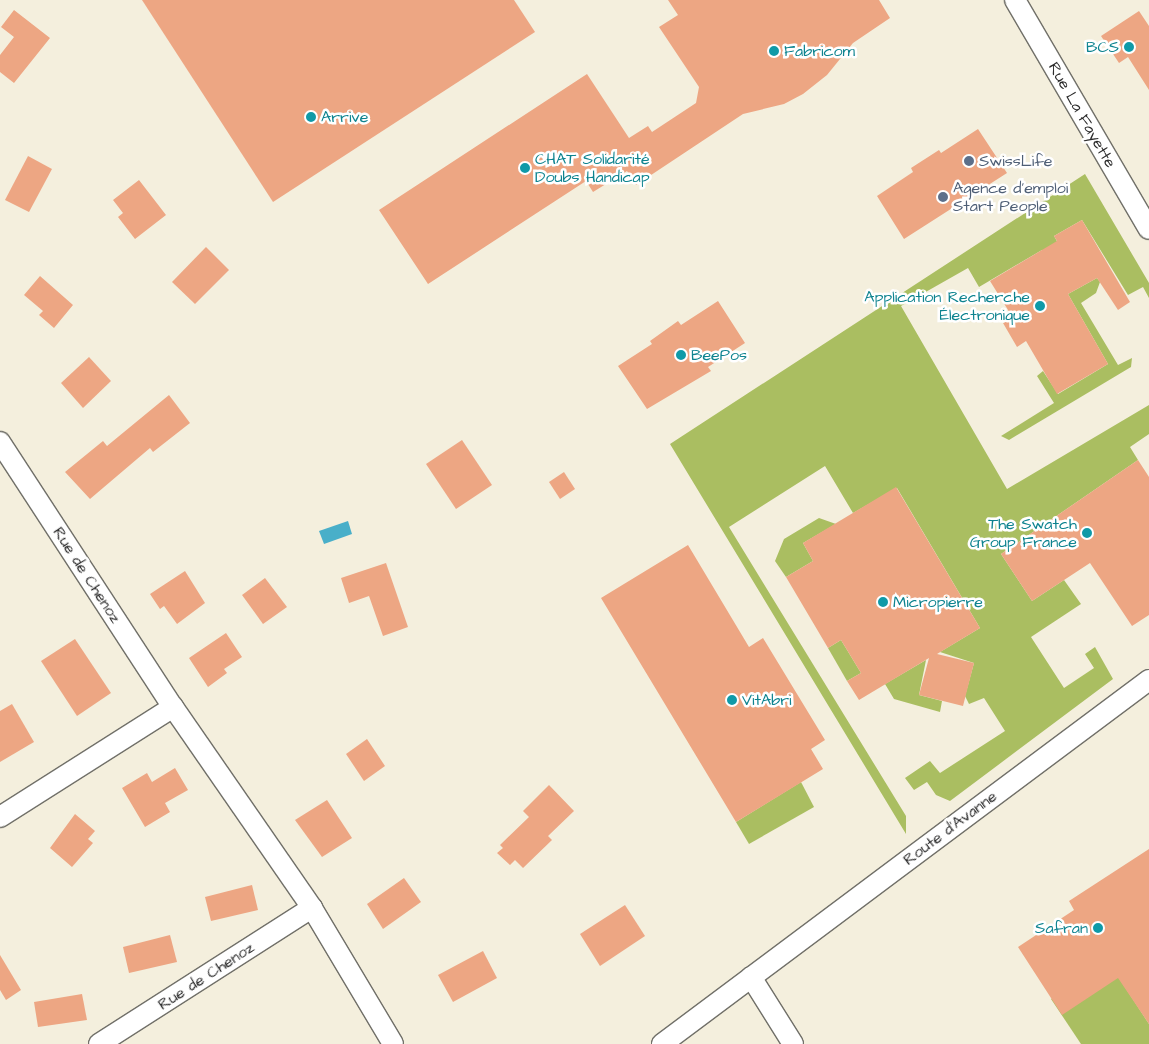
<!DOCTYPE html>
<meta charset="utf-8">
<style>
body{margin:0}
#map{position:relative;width:1149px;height:1044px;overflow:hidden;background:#f4efdd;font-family:"Architects Daughter",sans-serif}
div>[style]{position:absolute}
.green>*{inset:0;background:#aabe61}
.water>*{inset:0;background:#49afc9}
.building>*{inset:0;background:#eda683}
.roads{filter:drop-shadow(1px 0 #717069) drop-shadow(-1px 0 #717069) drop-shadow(0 1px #717069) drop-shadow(0 -1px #717069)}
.minor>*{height:20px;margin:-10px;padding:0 10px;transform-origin:10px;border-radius:10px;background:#fff}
.dots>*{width:14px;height:14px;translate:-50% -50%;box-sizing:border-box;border:2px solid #fff;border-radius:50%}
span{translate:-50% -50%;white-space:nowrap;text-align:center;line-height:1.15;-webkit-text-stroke:5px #fff;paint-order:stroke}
.culture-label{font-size:16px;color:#0d838f}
.right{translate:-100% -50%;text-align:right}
.left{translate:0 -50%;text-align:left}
.street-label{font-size:16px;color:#2b2b2b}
.service-label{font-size:16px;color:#4e5e75}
</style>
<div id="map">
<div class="green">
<i style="clip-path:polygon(1085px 174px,1149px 283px,1149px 298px,1143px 287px,1128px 295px,1082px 220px,1054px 236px,1062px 250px,1042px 250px,979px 287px,968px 268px,901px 306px,1007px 489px,1149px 405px,1149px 434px,1130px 447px,1138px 460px,1001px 554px,1032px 601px,1064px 580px,1081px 604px,1031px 637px,1064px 688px,1094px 668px,1085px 654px,1095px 647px,1113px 679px,950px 801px,936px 795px,927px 782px,914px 790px,905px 778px,930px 761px,940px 773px,1005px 731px,984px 698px,969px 704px,965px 696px,974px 663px,940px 652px,980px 628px,897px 488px,853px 513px,825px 466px,729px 527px,906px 816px,906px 834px,670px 444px)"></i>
<i style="clip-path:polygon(1097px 278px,1100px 282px,1096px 293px,1081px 303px,1118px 365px,1132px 358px,1131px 367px,1009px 440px,1001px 436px,1054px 403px,1037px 376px,1043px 371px,1058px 394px,1108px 364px,1068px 294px)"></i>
<i style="clip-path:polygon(819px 518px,836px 524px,803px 543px,813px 561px,786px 577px,775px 561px,784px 539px)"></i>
<i style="clip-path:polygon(841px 640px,861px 673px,847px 681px,828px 648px)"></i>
<i style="clip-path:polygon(926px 660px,919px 695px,942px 701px,940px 712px,894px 699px,885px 684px)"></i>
<i style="clip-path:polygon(801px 782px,814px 807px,749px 844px,736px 822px)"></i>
<i style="clip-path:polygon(1108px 961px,1149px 1024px,1149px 1044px,1081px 1044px,1051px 999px)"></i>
</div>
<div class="water">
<i style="clip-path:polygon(348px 521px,352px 534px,324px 544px,319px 531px)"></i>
</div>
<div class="building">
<i style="clip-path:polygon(142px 0,514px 0,535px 32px,273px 202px)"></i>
<i style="clip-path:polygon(668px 0,879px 0,890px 18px,853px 43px,827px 75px,803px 94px,784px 104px,743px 114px,636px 185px,627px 171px,593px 192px,586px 181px,428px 284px,379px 210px,587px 74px,629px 138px,648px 126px,652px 132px,696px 103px,699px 87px,659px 27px,678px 15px)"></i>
<i style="clip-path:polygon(14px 10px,50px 38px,14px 83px,0 72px,0 55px,14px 37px,1px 27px)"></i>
<i style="clip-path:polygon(1139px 11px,1149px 26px,1149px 90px,1128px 57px,1119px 63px,1101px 36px)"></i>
<i style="clip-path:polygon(978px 129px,1007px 173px,904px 239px,877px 196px,913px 172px,911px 168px,939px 150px,941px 153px)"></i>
<i style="clip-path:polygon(28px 156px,52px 169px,29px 212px,5px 200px)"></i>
<i style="clip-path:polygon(139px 180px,166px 215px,135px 239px,118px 217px,123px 213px,113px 200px)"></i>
<i style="clip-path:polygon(1082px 220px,1130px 302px,1118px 310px,1097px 278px,1068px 294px,1108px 364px,1057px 394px,1026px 341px,1017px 347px,1003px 323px,1013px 318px,990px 281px,1057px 241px,1054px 236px)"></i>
<i style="clip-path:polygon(206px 247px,229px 270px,195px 304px,172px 282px)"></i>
<i style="clip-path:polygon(40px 276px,73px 305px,54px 328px,39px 315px,43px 311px,24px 295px)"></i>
<i style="clip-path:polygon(718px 301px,745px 343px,708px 367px,711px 371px,647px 409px,618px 366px,652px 344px,650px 341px,678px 321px,681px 325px)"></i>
<i style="clip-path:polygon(89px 357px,111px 381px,83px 408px,61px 383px)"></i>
<i style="clip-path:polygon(169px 395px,190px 423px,153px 452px,150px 448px,90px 499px,65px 472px,103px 441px,107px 446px)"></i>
<i style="clip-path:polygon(462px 440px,492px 485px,456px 509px,426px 464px)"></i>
<i style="clip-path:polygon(1138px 460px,1149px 477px,1149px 615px,1132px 626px,1090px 563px,1032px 601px,1001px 554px)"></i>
<i style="clip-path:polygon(564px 472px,575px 489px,560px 499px,549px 482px)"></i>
<i style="clip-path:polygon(896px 487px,980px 628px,937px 654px,974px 663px,963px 706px,919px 695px,929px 658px,859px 700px,847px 681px,861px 673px,841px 640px,828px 648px,786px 577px,813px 561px,803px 543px)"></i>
<i style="clip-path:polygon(688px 545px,749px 647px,763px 638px,825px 740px,811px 749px,823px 769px,736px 822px,601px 598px)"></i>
<i style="clip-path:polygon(386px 563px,408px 627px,383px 636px,369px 596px,349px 603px,341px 578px)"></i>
<i style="clip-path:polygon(185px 571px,205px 603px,177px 624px,164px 606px,160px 609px,150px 594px)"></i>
<i style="clip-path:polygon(265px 578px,287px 607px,263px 624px,242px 595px)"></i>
<i style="clip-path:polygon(226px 633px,242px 657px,224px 669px,227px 673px,208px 687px,189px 658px)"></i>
<i style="clip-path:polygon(75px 639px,111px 693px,77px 716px,41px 661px)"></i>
<i style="clip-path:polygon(12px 704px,34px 742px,0 762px,0 711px)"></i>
<i style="clip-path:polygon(367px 739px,385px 766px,364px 781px,346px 754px)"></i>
<i style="clip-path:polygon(175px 768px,188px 790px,165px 803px,170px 812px,145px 827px,122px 788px,147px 773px,152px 782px)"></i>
<i style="clip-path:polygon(549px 785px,574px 811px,548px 836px,552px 840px,523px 868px,515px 860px,510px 865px,497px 853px,503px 848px,500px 845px,529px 817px,523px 811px)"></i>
<i style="clip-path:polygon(327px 800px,352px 838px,322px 857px,295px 820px)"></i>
<i style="clip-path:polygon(75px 814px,95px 831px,88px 839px,93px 843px,72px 867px,50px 848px)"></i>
<i style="clip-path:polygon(1149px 849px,1149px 1024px,1118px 978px,1062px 1015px,1018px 947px,1074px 910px,1069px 901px)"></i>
<i style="clip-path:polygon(404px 878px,421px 902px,383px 929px,367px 904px)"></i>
<i style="clip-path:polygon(252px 885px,258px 910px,211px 921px,205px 897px)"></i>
<i style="clip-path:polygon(625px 905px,645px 936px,600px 966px,580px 934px)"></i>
<i style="clip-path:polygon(170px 935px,177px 962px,129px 973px,123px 947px)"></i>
<i style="clip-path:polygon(483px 951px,497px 978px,453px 1002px,438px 975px)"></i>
<i style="clip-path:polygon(0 955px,21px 990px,6px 1000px,0 990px)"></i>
<i style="clip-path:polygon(82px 994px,87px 1020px,38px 1027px,34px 1002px)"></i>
</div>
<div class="roads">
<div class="minor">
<i style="left:1015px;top:0;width:265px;rotate:59.7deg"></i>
<i style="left:0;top:442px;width:316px;rotate:56.9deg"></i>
<i style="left:173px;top:707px;width:244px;rotate:55.3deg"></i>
<i style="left:312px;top:908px;width:158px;rotate:59.2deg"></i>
<i style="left:0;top:817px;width:205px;rotate:-32.4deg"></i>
<i style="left:751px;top:977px;width:79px;rotate:57.9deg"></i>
<i style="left:99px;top:1044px;width:253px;rotate:-32.6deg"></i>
<i style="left:662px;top:1044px;width:608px;rotate:-36.78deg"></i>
</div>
</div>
<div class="dots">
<i style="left:1129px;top:47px;background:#0f9aa8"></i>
<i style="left:774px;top:51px;background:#0f9aa8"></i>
<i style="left:311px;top:117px;background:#0f9aa8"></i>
<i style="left:969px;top:161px;background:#5c6f8a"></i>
<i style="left:525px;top:168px;background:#0f9aa8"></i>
<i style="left:943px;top:197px;background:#5c6f8a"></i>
<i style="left:1040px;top:306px;background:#0f9aa8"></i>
<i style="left:681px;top:355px;background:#0f9aa8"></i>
<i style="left:1087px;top:533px;background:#0f9aa8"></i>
<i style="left:883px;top:602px;background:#0f9aa8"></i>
<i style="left:732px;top:700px;background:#0f9aa8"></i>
<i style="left:1098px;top:928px;background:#0f9aa8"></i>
</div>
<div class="culture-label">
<span class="right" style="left:1119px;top:47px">BCS</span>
<span class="left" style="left:784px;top:51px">Fabricom</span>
<span class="left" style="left:321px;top:117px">Arrive</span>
<span class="left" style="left:535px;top:168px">CHAT Solidarité<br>Doubs Handicap</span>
<span class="right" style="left:1030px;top:306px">Application Recherche<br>Électronique</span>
<span class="left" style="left:691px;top:355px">BeePos</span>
<span class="right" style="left:1077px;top:533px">The Swatch<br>Group France</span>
<span class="left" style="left:893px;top:602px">Micropierre</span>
<span class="left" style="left:742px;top:700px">VitAbri</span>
<span class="right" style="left:1088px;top:928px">Safran</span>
</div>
<div class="street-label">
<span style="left:1082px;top:115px;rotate:60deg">Rue La Fayette</span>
<span style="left:87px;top:575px;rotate:57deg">Rue de Chenoz</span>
<span style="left:950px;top:828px;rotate:-37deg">Route d'Avanne</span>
<span style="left:206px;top:976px;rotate:-33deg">Rue de Chenoz</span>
</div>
<div class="service-label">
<span class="left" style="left:979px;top:161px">SwissLife</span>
<span class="left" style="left:953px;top:197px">Agence d'emploi<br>Start People</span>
</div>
</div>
